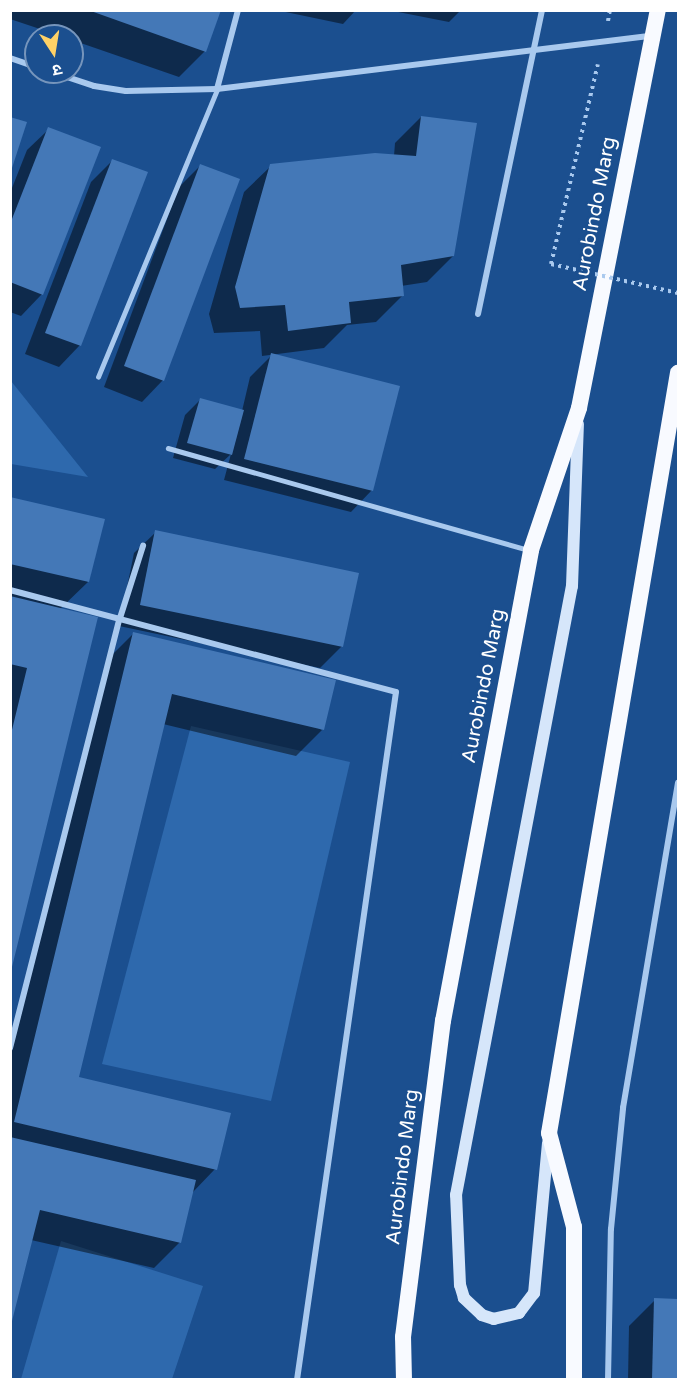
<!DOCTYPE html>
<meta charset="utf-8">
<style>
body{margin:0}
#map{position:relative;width:689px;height:1390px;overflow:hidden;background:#1b4f8f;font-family:"Varela Round","Noto Sans Devanagari",sans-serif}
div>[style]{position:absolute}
.green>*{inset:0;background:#2e69ad}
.shadow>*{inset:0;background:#0007}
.building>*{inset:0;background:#4478b7}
.path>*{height:4px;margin-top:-2px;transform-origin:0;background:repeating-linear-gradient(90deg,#a9c9ee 0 3px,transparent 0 7.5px)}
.service>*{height:4.5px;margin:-2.25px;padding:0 2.25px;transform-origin:2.25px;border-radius:2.25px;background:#a9c9ee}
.minor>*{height:6px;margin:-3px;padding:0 3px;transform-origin:3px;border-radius:3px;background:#a9c9ee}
.secondary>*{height:12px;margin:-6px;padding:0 6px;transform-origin:6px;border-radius:6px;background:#d6e6fa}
.trunk>*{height:16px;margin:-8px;padding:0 8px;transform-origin:8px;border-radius:8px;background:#f8faff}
.path-bridge>*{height:4px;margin-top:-2px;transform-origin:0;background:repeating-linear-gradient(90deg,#a9c9ee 0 3px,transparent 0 7.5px)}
span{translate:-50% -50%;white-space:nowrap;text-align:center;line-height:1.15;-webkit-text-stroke:5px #1b4f8f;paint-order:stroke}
.street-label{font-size:20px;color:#fff}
.frame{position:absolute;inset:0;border:12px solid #fff;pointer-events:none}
.north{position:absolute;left:24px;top:24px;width:60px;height:60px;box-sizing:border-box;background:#1b4f8f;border:2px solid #7695bc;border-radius:50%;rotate:168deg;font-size:16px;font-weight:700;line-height:24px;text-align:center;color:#fff}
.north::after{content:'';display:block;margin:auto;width:21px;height:27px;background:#ffd166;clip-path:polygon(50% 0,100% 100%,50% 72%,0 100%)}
</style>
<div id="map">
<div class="green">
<i style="clip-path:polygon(11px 381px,88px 477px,11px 464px)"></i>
<i style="clip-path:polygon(191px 726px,350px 762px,271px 1101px,102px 1064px)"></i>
<i style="clip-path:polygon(61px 1241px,203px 1286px,172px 1379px,21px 1379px)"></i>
</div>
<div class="shadow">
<i style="clip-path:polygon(10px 10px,219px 10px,205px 51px,179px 77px,72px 40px,72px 36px,61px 36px,10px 19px)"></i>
<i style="clip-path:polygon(276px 10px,356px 10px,343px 24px)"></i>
<i style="clip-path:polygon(388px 10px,461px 10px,449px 22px)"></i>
<i style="clip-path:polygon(421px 117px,453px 256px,427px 282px,401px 286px,402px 296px,376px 322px,347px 325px,324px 348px,262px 356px,260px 331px,214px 333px,209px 314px,244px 192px,271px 166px,394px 156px,395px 143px)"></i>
<i style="clip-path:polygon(49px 129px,42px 294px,21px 316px,10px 312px,10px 193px,27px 150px)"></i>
<i style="clip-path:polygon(112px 161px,80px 345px,59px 367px,25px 354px,91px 182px)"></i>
<i style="clip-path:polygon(200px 166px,163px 380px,142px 402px,104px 387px,179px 187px)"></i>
<i style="clip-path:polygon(272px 355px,372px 490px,351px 512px,224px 480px,231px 454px,215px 469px,173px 458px,185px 415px,200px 400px,242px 411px,250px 377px)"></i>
<i style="clip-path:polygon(10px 498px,88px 582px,60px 609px,96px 618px,10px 969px)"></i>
<i style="clip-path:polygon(156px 532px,342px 646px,320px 668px,119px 626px,134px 553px)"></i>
<i style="clip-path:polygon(134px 633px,322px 730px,296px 756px,163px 724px,77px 1078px,215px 1169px,192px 1193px,180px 1242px,154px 1268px,31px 1240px,10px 1327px,10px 1059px,108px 659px)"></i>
<i style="clip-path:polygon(655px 1300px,678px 1300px,678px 1380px,628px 1380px,629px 1326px)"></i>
</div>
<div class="building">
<i style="clip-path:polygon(88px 10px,221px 10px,206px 52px)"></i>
<i style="clip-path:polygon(421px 116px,477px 123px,454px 256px,401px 265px,404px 296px,349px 302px,351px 323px,288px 331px,285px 305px,240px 308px,235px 287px,270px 164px,375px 153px,416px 156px)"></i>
<i style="clip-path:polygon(10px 117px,27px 122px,11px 171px,10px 171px)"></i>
<i style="clip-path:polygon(48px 127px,101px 147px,43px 295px,10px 282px,10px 224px)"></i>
<i style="clip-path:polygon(112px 159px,148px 172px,81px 346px,45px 333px)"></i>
<i style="clip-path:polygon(200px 164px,240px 179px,164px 381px,124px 366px)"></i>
<i style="clip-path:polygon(271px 353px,400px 386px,373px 491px,244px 459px)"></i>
<i style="clip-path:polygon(200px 398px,244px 410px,232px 455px,187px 443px)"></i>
<i style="clip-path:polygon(10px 497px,105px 519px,89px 582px,10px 564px)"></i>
<i style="clip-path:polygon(155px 530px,359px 573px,343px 647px,140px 605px)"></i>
<i style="clip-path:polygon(10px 596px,98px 617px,11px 971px,10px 738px,27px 668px,10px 664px)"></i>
<i style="clip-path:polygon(133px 632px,336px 680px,324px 730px,172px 694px,79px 1077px,231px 1113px,217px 1170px,14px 1122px)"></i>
<i style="clip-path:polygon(10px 1137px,196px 1180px,181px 1243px,40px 1210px,10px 1329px)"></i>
<i style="clip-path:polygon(654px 1298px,678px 1299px,678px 1380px,652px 1380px)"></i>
</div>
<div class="path">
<i style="left:608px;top:21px;width:11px;rotate:-80deg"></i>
<i style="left:551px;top:264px;width:205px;rotate:-76.8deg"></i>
</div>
<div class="service">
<i style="left:98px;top:377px;width:312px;rotate:-67.5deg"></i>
<i style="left:168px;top:448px;width:372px;rotate:15.8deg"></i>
</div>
<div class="minor">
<i style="left:10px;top:58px;width:28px;rotate:19deg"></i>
<i style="left:52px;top:72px;width:44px;rotate:18.4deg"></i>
<i style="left:94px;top:86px;width:32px;rotate:9deg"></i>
<i style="left:126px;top:91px;width:91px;rotate:-1.3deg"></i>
<i style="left:217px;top:89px;width:437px;rotate:-7deg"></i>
<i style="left:217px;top:89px;width:82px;rotate:-75.1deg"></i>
<i style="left:478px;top:314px;width:311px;rotate:-78.1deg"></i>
<i style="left:10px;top:590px;width:399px;rotate:14.8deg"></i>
<i style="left:396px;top:692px;width:695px;rotate:98.19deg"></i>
<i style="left:10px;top:1048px;width:444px;rotate:-75.7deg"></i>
<i style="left:120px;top:618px;width:76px;rotate:-72.3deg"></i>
<i style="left:608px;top:1380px;width:151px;rotate:-88.9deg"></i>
<i style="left:611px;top:1229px;width:122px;rotate:-84.3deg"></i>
<i style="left:623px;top:1108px;width:330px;rotate:-80.4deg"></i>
</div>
<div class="secondary">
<i style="left:548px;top:1143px;width:151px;rotate:95.3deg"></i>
<i style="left:534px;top:1293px;width:25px;rotate:127deg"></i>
<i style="left:519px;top:1313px;width:26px;rotate:167deg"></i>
<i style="left:494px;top:1319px;width:13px;rotate:-162deg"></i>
<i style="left:482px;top:1315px;width:25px;rotate:-137deg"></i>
<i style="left:464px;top:1298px;width:14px;rotate:-107deg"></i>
<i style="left:460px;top:1285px;width:90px;rotate:-92.5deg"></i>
<i style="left:456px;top:1195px;width:620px;rotate:-79.22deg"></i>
<i style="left:572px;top:586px;width:162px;rotate:-87.9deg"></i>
</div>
<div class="trunk">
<i style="left:404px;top:1380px;width:43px;rotate:-91.3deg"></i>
<i style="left:403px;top:1337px;width:319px;rotate:-82.8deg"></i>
<i style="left:443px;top:1021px;width:479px;rotate:-79.4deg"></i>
<i style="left:531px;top:550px;width:150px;rotate:-71.3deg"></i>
<i style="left:579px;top:408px;width:406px;rotate:-78.8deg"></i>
<i style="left:574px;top:1380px;width:153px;rotate:-90deg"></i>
<i style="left:574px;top:1227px;width:97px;rotate:-104.9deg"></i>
<i style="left:549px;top:1133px;width:771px;rotate:-80.37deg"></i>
</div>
<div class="path-bridge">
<i style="left:551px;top:264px;width:130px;rotate:12.9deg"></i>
</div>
<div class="street-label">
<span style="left:595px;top:214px;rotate:-79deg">Aurobindo Marg</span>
<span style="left:484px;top:686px;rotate:-79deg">Aurobindo Marg</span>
<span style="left:403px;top:1167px;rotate:-83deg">Aurobindo Marg</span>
</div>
<div class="frame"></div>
<div class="north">उ</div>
</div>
